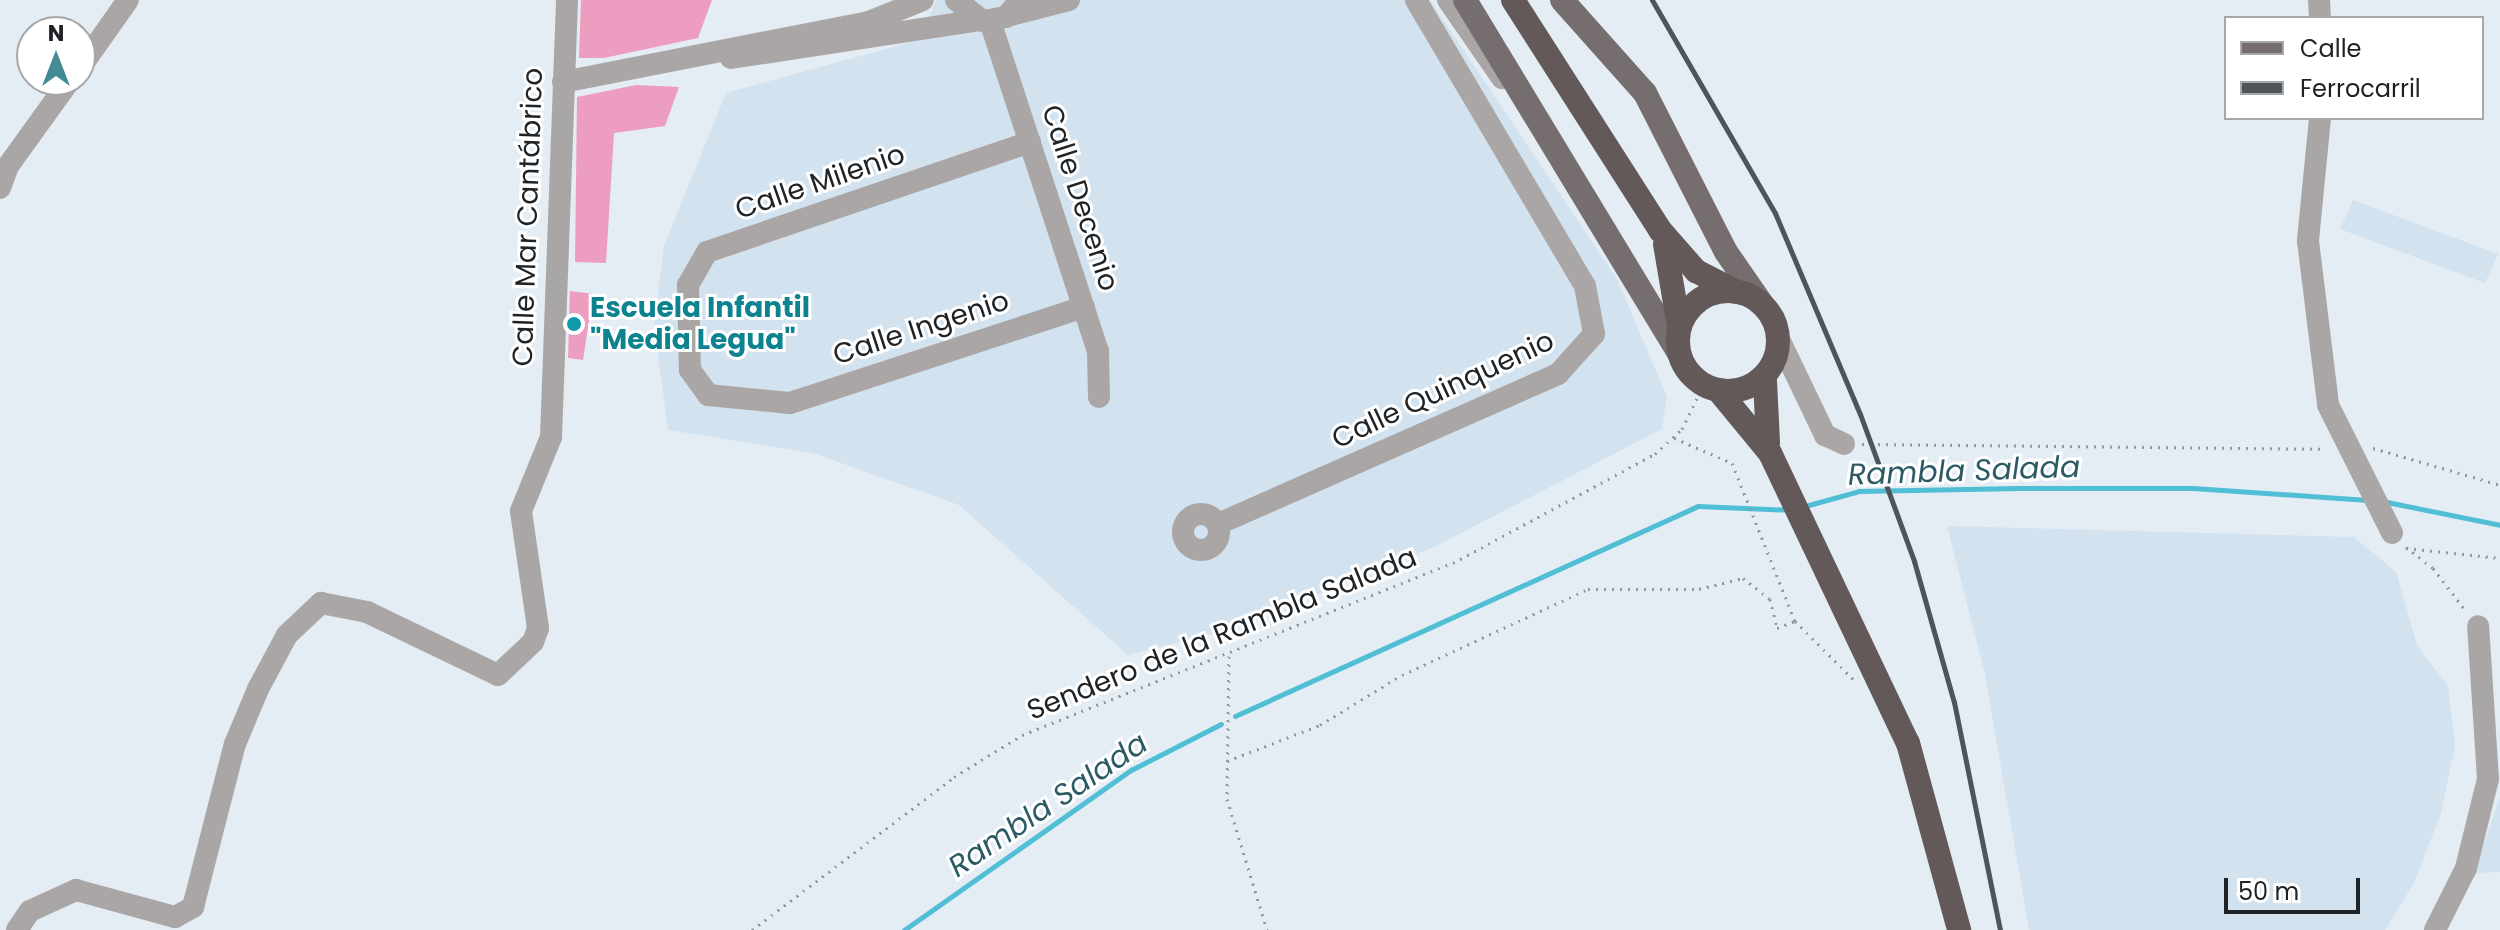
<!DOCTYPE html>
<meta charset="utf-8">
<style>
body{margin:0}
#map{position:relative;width:2500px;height:930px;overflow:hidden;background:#e4ecf4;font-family:Poppins,sans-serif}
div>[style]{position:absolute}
.built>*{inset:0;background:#d3e2ef}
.stream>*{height:5px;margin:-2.5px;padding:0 2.5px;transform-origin:2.5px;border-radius:2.5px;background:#50bed4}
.building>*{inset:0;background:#ed9dc0}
.path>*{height:3px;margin-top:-1.5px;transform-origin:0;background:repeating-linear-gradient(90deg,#93989e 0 2px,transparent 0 8px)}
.minor>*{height:22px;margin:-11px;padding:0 11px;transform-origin:11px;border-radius:11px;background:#aba6a6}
.minor>.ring{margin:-11px;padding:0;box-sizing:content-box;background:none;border:22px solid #aba6a6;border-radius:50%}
.major>*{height:24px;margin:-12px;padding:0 12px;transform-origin:12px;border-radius:12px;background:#766d6e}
.highway>*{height:24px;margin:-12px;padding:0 12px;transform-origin:12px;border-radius:12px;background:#635959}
.highway>.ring{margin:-12px;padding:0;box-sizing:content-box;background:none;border:24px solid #635959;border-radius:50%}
.rail>*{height:5px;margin:-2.5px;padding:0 2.5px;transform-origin:2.5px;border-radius:2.5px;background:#4f5458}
.dots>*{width:22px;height:22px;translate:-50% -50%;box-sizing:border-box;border:4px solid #fff;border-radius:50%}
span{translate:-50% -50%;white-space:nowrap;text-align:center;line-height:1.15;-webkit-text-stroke:6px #fff;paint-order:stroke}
.street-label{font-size:28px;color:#202326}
.culture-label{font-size:28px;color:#0d838f;font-weight:700}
.left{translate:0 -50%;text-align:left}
.water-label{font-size:30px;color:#2c5b65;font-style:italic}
.legend{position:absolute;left:2224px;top:16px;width:260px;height:104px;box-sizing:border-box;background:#fff;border:2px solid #a6a7a8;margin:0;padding:10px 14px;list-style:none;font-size:24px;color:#202326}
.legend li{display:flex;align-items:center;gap:16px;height:40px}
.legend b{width:40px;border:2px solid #a6a7a8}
.north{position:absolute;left:16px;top:16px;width:80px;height:80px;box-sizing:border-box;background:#fff;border:2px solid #a6a7a8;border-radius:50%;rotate:0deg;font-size:22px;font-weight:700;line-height:32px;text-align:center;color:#202326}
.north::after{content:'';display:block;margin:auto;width:28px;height:36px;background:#438a94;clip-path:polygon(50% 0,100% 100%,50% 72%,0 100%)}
.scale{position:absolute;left:2224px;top:878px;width:136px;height:36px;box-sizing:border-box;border:4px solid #202326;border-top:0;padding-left:10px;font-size:24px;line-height:28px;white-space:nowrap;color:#202326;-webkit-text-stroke:6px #fff;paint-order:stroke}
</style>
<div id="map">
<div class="built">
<i style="clip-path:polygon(936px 0,1430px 0,1617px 279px,1667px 397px,1662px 429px,1434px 547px,1231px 629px,1128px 655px,959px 505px,813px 453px,668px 430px,654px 326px,664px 246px,726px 93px,919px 40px)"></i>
<i style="clip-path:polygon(2353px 200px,2498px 254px,2485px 283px,2340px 229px)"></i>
<i style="clip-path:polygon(1947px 526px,2354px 537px,2396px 572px,2417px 645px,2448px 686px,2455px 745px,2441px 813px,2414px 883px,2385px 930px,2029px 930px,1985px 674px)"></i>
<i style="clip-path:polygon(2500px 797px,2500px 872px,2474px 873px)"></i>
</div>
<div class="stream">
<i style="left:2382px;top:501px;width:120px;rotate:11.5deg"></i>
<i style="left:1805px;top:506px;width:56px;rotate:-15.5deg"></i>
<i style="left:1859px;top:491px;width:160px;rotate:-1.1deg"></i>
<i style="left:2019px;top:488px;width:174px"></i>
<i style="left:2193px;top:488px;width:175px;rotate:3.9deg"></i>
<i style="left:1235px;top:716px;width:508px;rotate:-24.4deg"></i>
<i style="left:1698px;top:506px;width:94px;rotate:2.4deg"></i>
<i style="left:904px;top:930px;width:278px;rotate:-35.2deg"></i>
<i style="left:1131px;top:770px;width:101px;rotate:-27.1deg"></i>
</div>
<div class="building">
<i style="clip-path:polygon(581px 0,712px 0,698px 38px,604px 58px,579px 58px)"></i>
<i style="clip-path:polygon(636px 85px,679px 87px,665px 126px,614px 133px,606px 263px,575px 262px,577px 97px)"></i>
<i style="clip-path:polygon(570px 291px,593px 294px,583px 360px,568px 358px)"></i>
</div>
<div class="path">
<i style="left:1674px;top:438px;width:63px;rotate:23.3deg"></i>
<i style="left:1732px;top:463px;width:170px;rotate:68.3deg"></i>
<i style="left:1795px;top:621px;width:85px;rotate:45deg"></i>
<i style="left:1862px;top:444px;width:464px;rotate:0.6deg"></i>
<i style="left:2373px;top:448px;width:132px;rotate:16.2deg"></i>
<i style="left:2406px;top:547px;width:34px;rotate:38deg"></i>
<i style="left:2433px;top:568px;width:54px;rotate:52.5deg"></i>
<i style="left:2406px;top:548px;width:95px;rotate:6.1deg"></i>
<i style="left:1229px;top:656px;width:143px;rotate:90.8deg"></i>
<i style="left:1227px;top:799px;width:137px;rotate:73deg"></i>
<i style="left:1227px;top:761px;width:100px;rotate:-21.2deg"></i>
<i style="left:1320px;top:725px;width:96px;rotate:-31.4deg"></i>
<i style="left:1402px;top:675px;width:205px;rotate:-24.8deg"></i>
<i style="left:1588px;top:589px;width:111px"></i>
<i style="left:1699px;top:589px;width:45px;rotate:-14deg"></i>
<i style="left:1743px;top:578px;width:34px;rotate:38deg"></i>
<i style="left:1770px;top:599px;width:30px;rotate:76deg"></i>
<i style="left:1777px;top:628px;width:19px;rotate:-21deg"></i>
<i style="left:752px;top:930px;width:253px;rotate:-37.1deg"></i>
<i style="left:954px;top:777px;width:80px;rotate:-31.7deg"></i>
<i style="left:1022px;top:735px;width:464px;rotate:-21.8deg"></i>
<i style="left:1453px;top:563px;width:230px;rotate:-28.4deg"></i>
<i style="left:1655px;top:454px;width:37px;rotate:-43deg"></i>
<i style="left:1682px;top:429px;width:37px;rotate:-64deg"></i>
</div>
<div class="minor">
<i style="left:956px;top:0;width:34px;rotate:38deg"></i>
<i style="left:983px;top:21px;width:23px;rotate:-10deg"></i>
<i style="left:1006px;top:17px;width:22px;rotate:-51deg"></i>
<i style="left:1448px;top:0;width:95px;rotate:55.3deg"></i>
<i style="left:2319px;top:0;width:18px;rotate:87deg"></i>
<i style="left:1007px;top:16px;width:64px;rotate:-14.5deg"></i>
<i style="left:990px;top:21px;width:347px;rotate:71.9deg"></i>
<i style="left:1098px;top:351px;width:46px;rotate:88.8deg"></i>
<i style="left:731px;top:58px;width:251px;rotate:-8.7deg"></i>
<i style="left:80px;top:68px;width:83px;rotate:-54.8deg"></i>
<i style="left:563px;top:82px;width:312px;rotate:-11.1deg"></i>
<i style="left:869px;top:22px;width:58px;rotate:-22.2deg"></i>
<i style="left:2320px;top:118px;width:124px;rotate:95.6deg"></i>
<i style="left:2308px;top:241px;width:165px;rotate:83deg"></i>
<i style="left:2328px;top:405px;width:143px;rotate:63.4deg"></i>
<i style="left:1030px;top:142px;width:341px;rotate:161.2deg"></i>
<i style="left:707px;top:252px;width:38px;rotate:120deg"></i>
<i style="left:688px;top:285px;width:85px;rotate:88.7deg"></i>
<i style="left:690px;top:370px;width:31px;rotate:54deg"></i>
<i style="left:708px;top:395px;width:82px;rotate:5.6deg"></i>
<i style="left:790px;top:403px;width:309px;rotate:-18.1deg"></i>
<i style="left:0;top:188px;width:23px;rotate:-70deg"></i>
<i style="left:8px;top:166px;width:106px;rotate:-54.2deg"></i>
<i style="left:1778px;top:337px;width:109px;rotate:64.4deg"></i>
<i style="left:1825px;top:435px;width:21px;rotate:25deg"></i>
<i class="ring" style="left:1183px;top:514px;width:14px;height:14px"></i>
<i style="left:1218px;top:524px;width:372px;rotate:-23.8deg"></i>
<i style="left:1558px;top:374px;width:54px;rotate:-48deg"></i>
<i style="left:1594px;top:334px;width:49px;rotate:-100.6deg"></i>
<i style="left:1585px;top:286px;width:332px;rotate:-120.6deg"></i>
<i style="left:17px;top:930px;width:23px;rotate:-56deg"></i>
<i style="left:30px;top:911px;width:51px;rotate:-24.5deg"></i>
<i style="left:76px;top:890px;width:103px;rotate:15.3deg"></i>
<i style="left:175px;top:917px;width:21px;rotate:-29deg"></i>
<i style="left:193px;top:907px;width:168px;rotate:-75.6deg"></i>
<i style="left:235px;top:744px;width:60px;rotate:-67.3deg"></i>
<i style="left:258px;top:689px;width:61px;rotate:-61.8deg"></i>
<i style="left:287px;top:635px;width:47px;rotate:-43.3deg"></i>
<i style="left:321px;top:603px;width:47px;rotate:11.1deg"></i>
<i style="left:367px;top:612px;width:145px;rotate:25.7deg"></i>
<i style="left:498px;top:675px;width:48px;rotate:-43.3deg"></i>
<i style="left:533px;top:642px;width:15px;rotate:-70deg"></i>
<i style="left:538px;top:628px;width:118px;rotate:-98.3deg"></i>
<i style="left:521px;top:511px;width:80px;rotate:-67.9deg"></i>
<i style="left:551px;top:437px;width:437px;rotate:-87.9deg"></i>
<i style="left:2435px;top:930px;width:69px;rotate:-63.4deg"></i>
<i style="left:2466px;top:868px;width:92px;rotate:-76.1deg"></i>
<i style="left:2488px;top:779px;width:153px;rotate:-93.7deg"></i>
</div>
<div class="major">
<i style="left:1465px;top:0;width:414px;rotate:58.8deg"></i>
<i style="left:1562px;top:0;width:125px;rotate:48.3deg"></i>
<i style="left:1645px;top:93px;width:178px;rotate:63deg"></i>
<i style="left:1726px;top:252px;width:63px;rotate:55.3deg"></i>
</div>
<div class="highway">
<i style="left:1513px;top:0;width:273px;rotate:57.4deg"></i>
<i style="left:1660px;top:230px;width:55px;rotate:48.7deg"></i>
<i style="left:1696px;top:271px;width:46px;rotate:27.1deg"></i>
<i style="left:1665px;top:244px;width:84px;rotate:80.4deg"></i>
<i class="ring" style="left:1678px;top:291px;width:76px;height:76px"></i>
<i style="left:1765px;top:381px;width:62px;rotate:87.2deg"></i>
<i style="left:1718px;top:390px;width:82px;rotate:50.5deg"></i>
<i style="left:1770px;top:453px;width:321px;rotate:64.6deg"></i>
<i style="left:1908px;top:743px;width:194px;rotate:74.7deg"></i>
</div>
<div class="rail">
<i style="left:1652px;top:0;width:246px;rotate:60deg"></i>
<i style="left:1775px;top:213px;width:218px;rotate:67.1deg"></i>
<i style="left:1860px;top:414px;width:157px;rotate:69.8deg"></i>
<i style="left:1914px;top:561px;width:147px;rotate:74.2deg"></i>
<i style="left:1954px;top:702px;width:233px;rotate:78.6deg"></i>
</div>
<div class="dots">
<i style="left:574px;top:324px;background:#0f9aa8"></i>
</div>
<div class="street-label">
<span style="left:820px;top:182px;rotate:-19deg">Calle Milenio</span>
<span style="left:1080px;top:198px;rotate:72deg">Calle Decenio</span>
<span style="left:528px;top:217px;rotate:-88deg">Calle Mar Cantábrico</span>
<span style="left:921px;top:328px;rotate:-18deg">Calle Ingenio</span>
<span style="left:1443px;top:390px;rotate:-25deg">Calle Quinquenio</span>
<span style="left:1222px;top:634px;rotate:-22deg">Sendero de la Rambla Salada</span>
</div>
<div class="culture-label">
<span class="left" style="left:590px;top:324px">Escuela Infantil<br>"Media Legua"</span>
</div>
<div class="water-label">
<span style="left:1964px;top:471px;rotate:-2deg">Rambla Salada</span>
<span style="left:1048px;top:805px;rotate:-34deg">Rambla Salada</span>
</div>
<ul class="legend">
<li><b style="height:10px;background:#766d6e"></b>Calle</li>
<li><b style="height:10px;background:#4f5458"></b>Ferrocarril</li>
</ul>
<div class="north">N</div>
<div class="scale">50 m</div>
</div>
